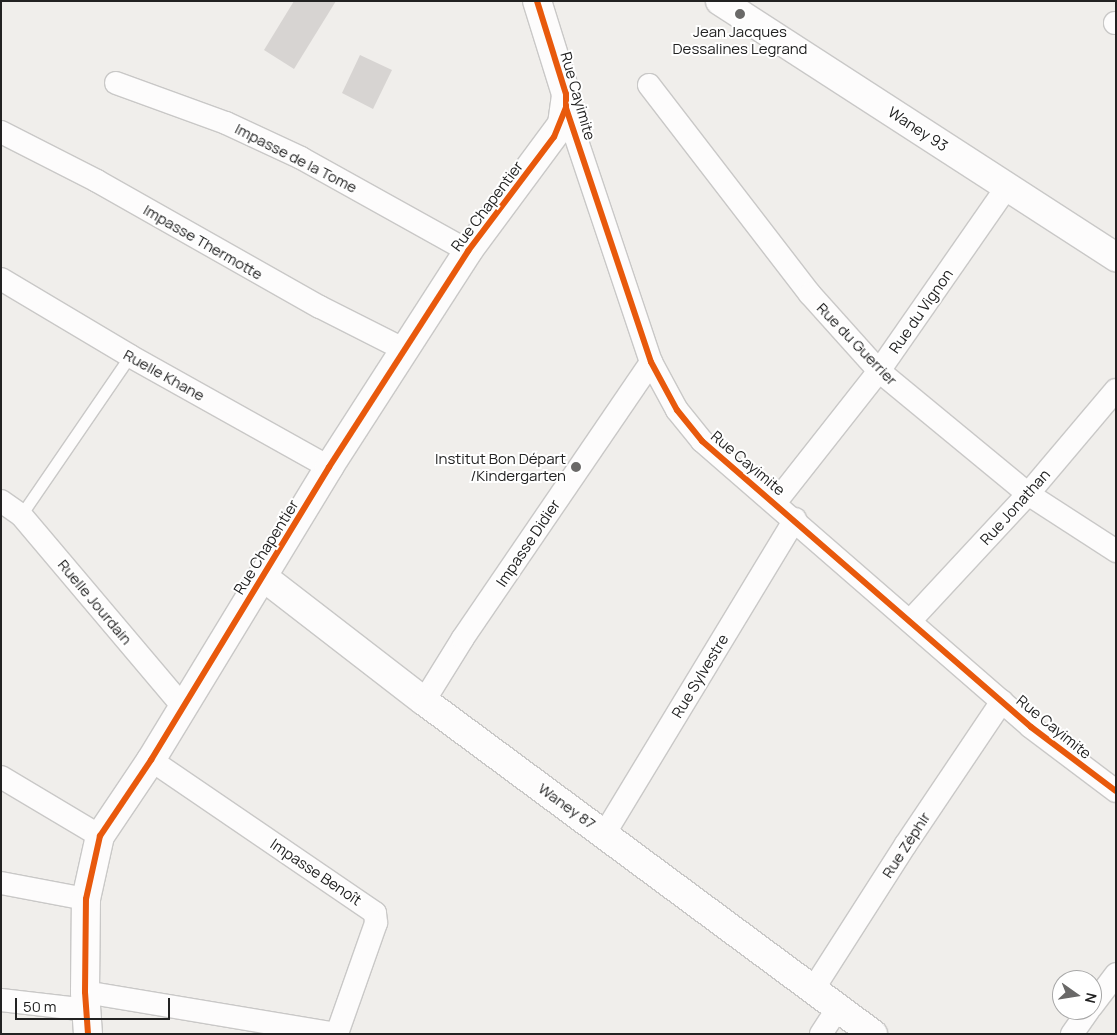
<!DOCTYPE html>
<meta charset="utf-8">
<style>
body{margin:0}
#map{position:relative;width:1117px;height:1035px;overflow:hidden;background:#f0eeeb;font-family:Manrope,sans-serif}
div>[style]{position:absolute}
.building>*{inset:0;background:#d7d4d2}
.roads{filter:drop-shadow(1px 0 #c9c8c7) drop-shadow(-1px 0 #c9c8c7) drop-shadow(0 1px #c9c8c7) drop-shadow(0 -1px #c9c8c7)}
.service>*{height:11px;margin:-5.5px;padding:0 5.5px;transform-origin:5.5px;border-radius:5.5px;background:#fdfcfc}
.minor>*{height:22px;margin:-11px;padding:0 11px;transform-origin:11px;border-radius:11px;background:#fdfcfc}
.tertiary>*{height:28px;margin:-14px;padding:0 14px;transform-origin:14px;border-radius:14px;background:#fdfcfc}
.cycleway>*{height:6px;margin:-3px;padding:0 3px;transform-origin:3px;border-radius:3px;background:#e8590c}
.dots>*{width:14px;height:14px;translate:-50% -50%;box-sizing:border-box;border:2px solid #fff;border-radius:50%}
span{translate:-50% -50%;white-space:nowrap;text-align:center;line-height:1.15;-webkit-text-stroke:4px #fff;paint-order:stroke}
.poi-label{font-size:15px;color:#222}
.right{translate:-100% -50%;text-align:right}
.street-label{font-size:15px;color:#222}
.frame{position:absolute;inset:0;border:2px solid #222;pointer-events:none}
.north{position:absolute;left:1052px;top:970px;width:50px;height:50px;box-sizing:border-box;background:#fff;border:1px solid #a7a7a7;border-radius:50%;rotate:103deg;font-size:14px;font-weight:700;line-height:20px;text-align:center;color:#222}
.north::after{content:'';display:block;margin:auto;width:18px;height:22px;background:#6a6968;clip-path:polygon(50% 0,100% 100%,50% 72%,0 100%)}
.scale{position:absolute;left:15px;top:998px;width:155px;height:22px;box-sizing:border-box;border:2px solid #222;border-top:0;padding-left:6px;font-size:15px;line-height:18px;white-space:nowrap;color:#222;-webkit-text-stroke:4px #fff;paint-order:stroke}
</style>
<div id="map">
<div class="building">
<i style="clip-path:polygon(294px 1px,336px 1px,294px 69px,264px 50px)"></i>
<i style="clip-path:polygon(360px 55px,392px 70px,373px 109px,342px 93px)"></i>
</div>
<div class="roads">
<div class="service">
<i style="left:21px;top:515px;width:193px;rotate:-55.6deg"></i>
</div>
<div class="minor">
<i style="left:1115px;top:23px;width:1px"></i>
<i style="left:116px;top:83px;width:117px;rotate:20deg"></i>
<i style="left:226px;top:123px;width:83px;rotate:25deg"></i>
<i style="left:301px;top:158px;width:191px;rotate:29.1deg"></i>
<i style="left:649px;top:85px;width:264px;rotate:52.4deg"></i>
<i style="left:810px;top:294px;width:103px;rotate:48.1deg"></i>
<i style="left:879px;top:371px;width:193px;rotate:39.5deg"></i>
<i style="left:1028px;top:494px;width:105px;rotate:32.9deg"></i>
<i style="left:566px;top:108px;width:268px;rotate:71.5deg"></i>
<i style="left:651px;top:362px;width:55px;rotate:61.6deg"></i>
<i style="left:677px;top:410px;width:40px;rotate:51deg"></i>
<i style="left:702px;top:441px;width:436px;rotate:41deg"></i>
<i style="left:1031px;top:727px;width:106px;rotate:37deg"></i>
<i style="left:1px;top:132px;width:108px;rotate:27deg"></i>
<i style="left:97px;top:181px;width:256px;rotate:29.5deg"></i>
<i style="left:320px;top:307px;width:95px;rotate:26.8deg"></i>
<i style="left:1px;top:279px;width:150px;rotate:30.8deg"></i>
<i style="left:130px;top:356px;width:228px;rotate:29.2deg"></i>
<i style="left:1px;top:501px;width:24px;rotate:35deg"></i>
<i style="left:21px;top:515px;width:251px;rotate:49.8deg"></i>
<i style="left:775px;top:503px;width:168px;rotate:-51.8deg"></i>
<i style="left:879px;top:371px;width:224px;rotate:-55.2deg"></i>
<i style="left:910px;top:621px;width:173px;rotate:-47.1deg"></i>
<i style="left:1028px;top:494px;width:136px;rotate:-49.8deg"></i>
<i style="left:424px;top:701px;width:74px;rotate:-58.2deg"></i>
<i style="left:463px;top:638px;width:334px;rotate:-55.7deg"></i>
<i style="left:151px;top:760px;width:271px;rotate:34.3deg"></i>
<i style="left:375px;top:913px;width:10px;rotate:84deg"></i>
<i style="left:376px;top:923px;width:118px;rotate:109.4deg"></i>
<i style="left:1px;top:777px;width:115px;rotate:30.8deg"></i>
<i style="left:605px;top:833px;width:367px;rotate:-58.8deg"></i>
<i style="left:1px;top:883px;width:86px;rotate:10.7deg"></i>
<i style="left:812px;top:991px;width:174px;rotate:-57.4deg"></i>
<i style="left:906px;top:844px;width:172px;rotate:-56.1deg"></i>
<i style="left:85px;top:992px;width:254px;rotate:9.5deg"></i>
<i style="left:1px;top:1000px;width:87px;rotate:6.6deg"></i>
<i style="left:1092px;top:1006px;width:40px;rotate:-53deg"></i>
<i style="left:821px;top:1034px;width:31px;rotate:-57deg"></i>
<i style="left:1072px;top:1034px;width:29px;rotate:-55deg"></i>
</div>
<div class="tertiary">
<i style="left:720px;top:1px;width:472px;rotate:32.9deg"></i>
<i style="left:262px;top:576px;width:205px;rotate:37.7deg"></i>
<i style="left:424px;top:701px;width:559px;rotate:36.56deg"></i>
<i style="left:88px;top:1034px;width:42px;rotate:-94.1deg"></i>
<i style="left:85px;top:992px;width:93px;rotate:-89.4deg"></i>
<i style="left:86px;top:899px;width:65px;rotate:-77.5deg"></i>
<i style="left:100px;top:836px;width:92px;rotate:-56.1deg"></i>
<i style="left:151px;top:760px;width:343px;rotate:-58.7deg"></i>
<i style="left:329px;top:467px;width:257px;rotate:-57.2deg"></i>
<i style="left:468px;top:251px;width:158px;rotate:-53.5deg"></i>
<i style="left:562px;top:124px;width:30px;rotate:-82deg"></i>
<i style="left:566px;top:94px;width:97px;rotate:-107.3deg"></i>
</div>
</div>
<div class="cycleway">
<i style="left:537px;top:1px;width:97px;rotate:72.7deg"></i>
<i style="left:566px;top:94px;width:14px;rotate:90deg"></i>
<i style="left:566px;top:108px;width:268px;rotate:71.5deg"></i>
<i style="left:651px;top:362px;width:55px;rotate:61.6deg"></i>
<i style="left:677px;top:410px;width:40px;rotate:51deg"></i>
<i style="left:702px;top:441px;width:436px;rotate:41deg"></i>
<i style="left:1031px;top:727px;width:106px;rotate:37deg"></i>
<i style="left:88px;top:1034px;width:42px;rotate:-94.1deg"></i>
<i style="left:85px;top:992px;width:93px;rotate:-89.4deg"></i>
<i style="left:86px;top:899px;width:65px;rotate:-77.5deg"></i>
<i style="left:100px;top:836px;width:92px;rotate:-56.1deg"></i>
<i style="left:151px;top:760px;width:343px;rotate:-58.7deg"></i>
<i style="left:329px;top:467px;width:257px;rotate:-57.2deg"></i>
<i style="left:468px;top:251px;width:143px;rotate:-53deg"></i>
<i style="left:554px;top:137px;width:31px;rotate:-68deg"></i>
</div>
<div class="dots">
<i style="left:740px;top:14px;background:#6a6968"></i>
<i style="left:576px;top:467px;background:#6a6968"></i>
</div>
<div class="poi-label">
<span style="left:740px;top:40px">Jean Jacques<br>Dessalines Legrand</span>
<span class="right" style="left:566px;top:467px">Institut Bon Départ<br>/Kindergarten</span>
</div>
<div class="street-label">
<span style="left:578px;top:96px;rotate:74deg">Rue Cayimite</span>
<span style="left:918px;top:129px;rotate:33deg">Waney 93</span>
<span style="left:296px;top:158px;rotate:27deg">Impasse de la Tome</span>
<span style="left:487px;top:206px;rotate:-53deg">Rue Chapentier</span>
<span style="left:203px;top:242px;rotate:30deg">Impasse Thermotte</span>
<span style="left:921px;top:311px;rotate:-55deg">Rue du Vignon</span>
<span style="left:857px;top:344px;rotate:46deg">Rue du Guerrier</span>
<span style="left:164px;top:375px;rotate:29deg">Ruelle Khane</span>
<span style="left:748px;top:463px;rotate:40deg">Rue Cayimite</span>
<span style="left:1015px;top:507px;rotate:-48deg">Rue Jonathan</span>
<span style="left:528px;top:543px;rotate:-56deg">Impasse Didier</span>
<span style="left:266px;top:547px;rotate:-58deg">Rue Chapentier</span>
<span style="left:95px;top:602px;rotate:50deg">Ruelle Jourdain</span>
<span style="left:700px;top:676px;rotate:-59deg">Rue Sylvestre</span>
<span style="left:1054px;top:727px;rotate:39deg">Rue Cayimite</span>
<span style="left:567px;top:806px;rotate:36deg">Waney 87</span>
<span style="left:906px;top:845px;rotate:-57deg">Rue Zéphir</span>
<span style="left:316px;top:872px;rotate:34deg">Impasse Benoît</span>
</div>
<div class="frame"></div>
<div class="north">N</div>
<div class="scale">50 m</div>
</div>
